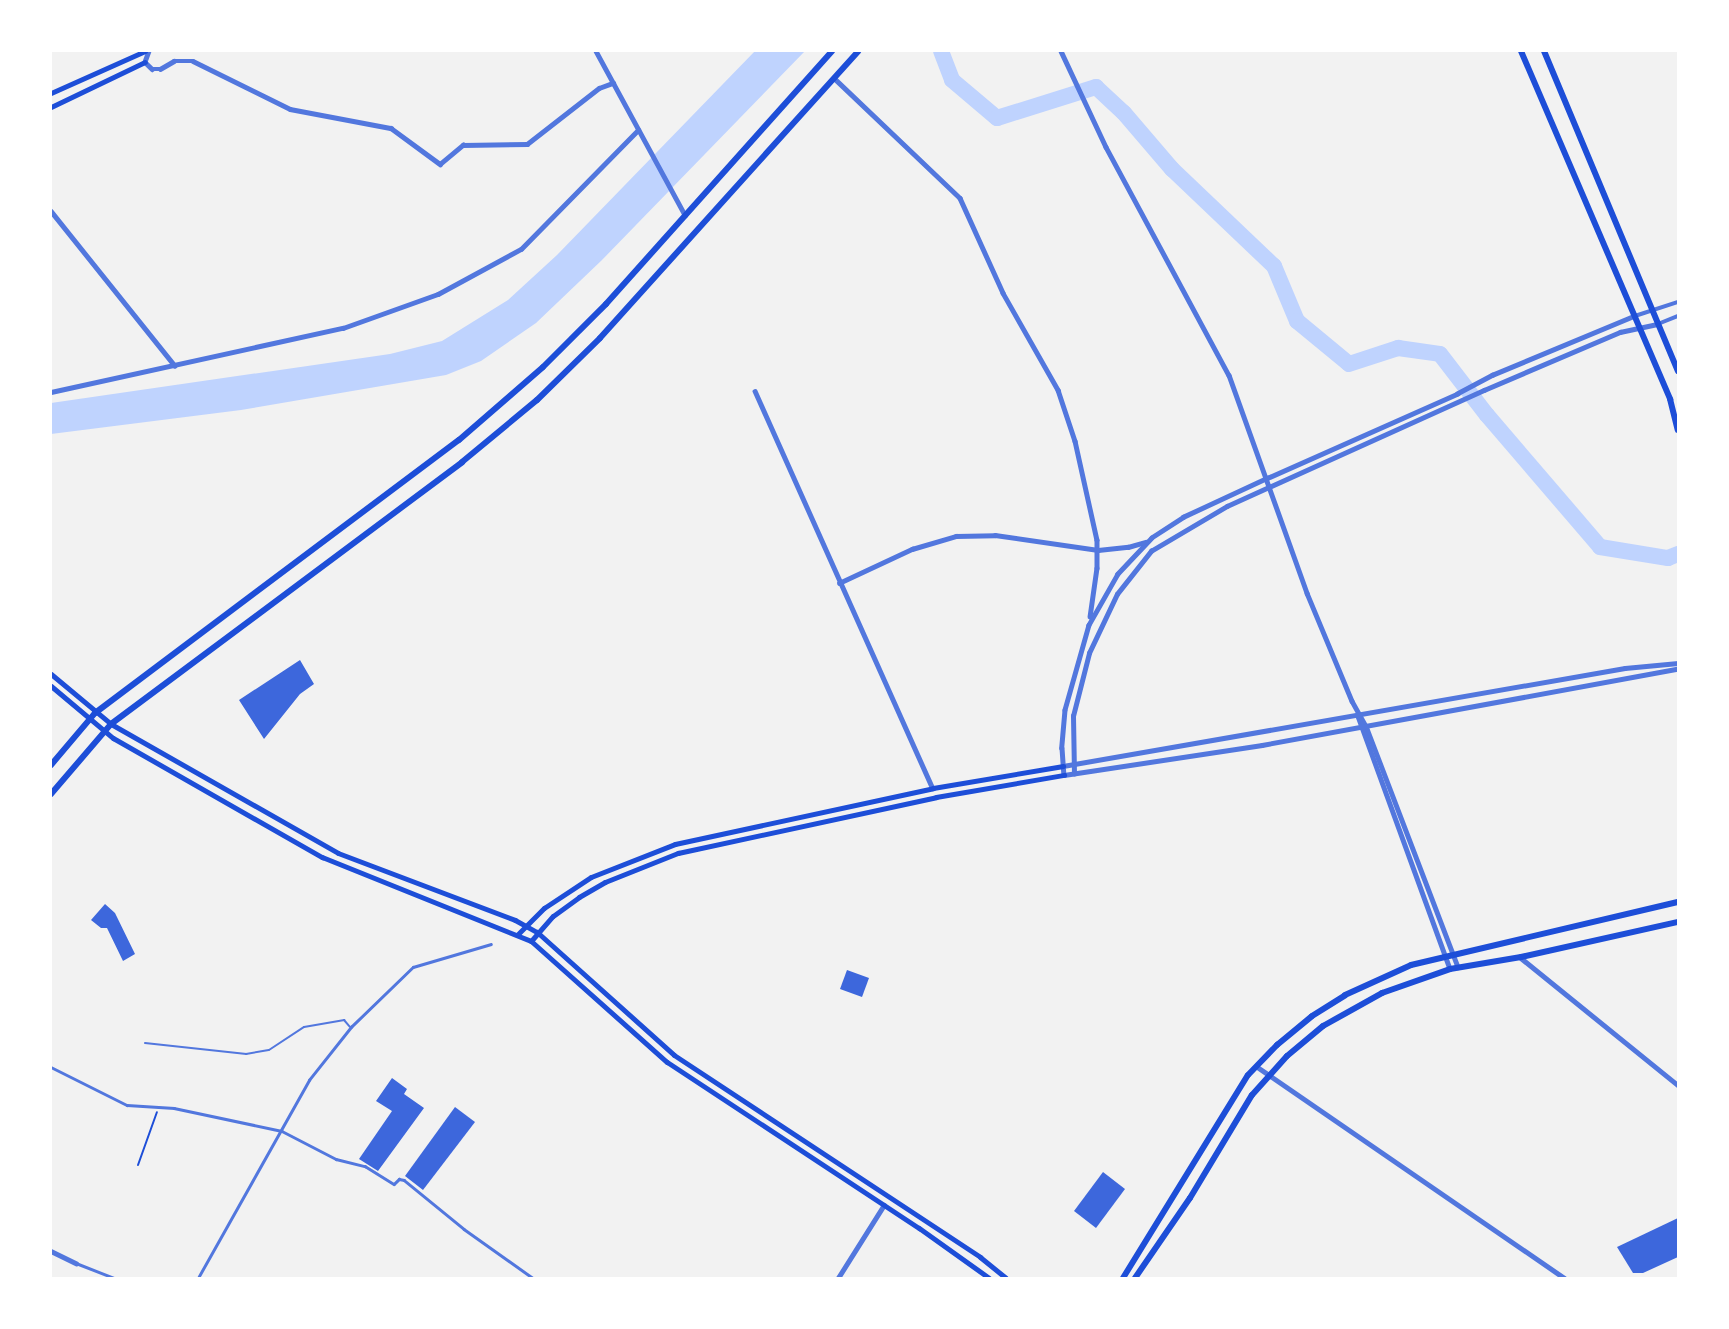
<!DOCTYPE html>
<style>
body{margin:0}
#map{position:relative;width:1729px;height:1329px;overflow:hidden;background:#f2f2f2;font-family:"PT Sans",sans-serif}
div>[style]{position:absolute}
.water>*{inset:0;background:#bfd3fe}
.river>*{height:16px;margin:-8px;padding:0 8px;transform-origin:8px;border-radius:8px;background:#bfd3fe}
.building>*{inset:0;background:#3d67dc}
.path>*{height:2px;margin:-1px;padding:0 1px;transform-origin:1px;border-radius:1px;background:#1d4ed8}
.service>*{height:2px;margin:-1px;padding:0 1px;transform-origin:1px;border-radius:1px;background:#5277de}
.pedestrian>*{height:2.5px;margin:-1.25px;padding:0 1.25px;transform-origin:1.25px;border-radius:1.25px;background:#5277de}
.minor>*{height:3.5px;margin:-1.75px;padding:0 1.75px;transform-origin:1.75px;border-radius:1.75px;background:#5277de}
.tertiary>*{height:4.5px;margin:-2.25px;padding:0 2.25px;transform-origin:2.25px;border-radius:2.25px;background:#5277de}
.secondary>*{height:5px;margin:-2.5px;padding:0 2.5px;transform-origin:2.5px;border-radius:2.5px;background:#1d4ed8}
.primary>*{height:6px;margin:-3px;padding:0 3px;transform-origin:3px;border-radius:3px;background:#1d4ed8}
span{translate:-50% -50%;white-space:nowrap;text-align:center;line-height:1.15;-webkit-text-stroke:5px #fff;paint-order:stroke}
.frame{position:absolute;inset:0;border:52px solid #fff;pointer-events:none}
</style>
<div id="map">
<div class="water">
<i style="clip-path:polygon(755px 51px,805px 51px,602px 260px,536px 323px,481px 361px,446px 375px,241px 410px,51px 434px,51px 403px,390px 354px,442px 341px,508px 300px,557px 255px)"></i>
</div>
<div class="river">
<i style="left:941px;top:51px;width:31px;rotate:69deg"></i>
<i style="left:952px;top:80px;width:59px;rotate:40.2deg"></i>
<i style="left:997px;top:118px;width:104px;rotate:-17.4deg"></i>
<i style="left:1096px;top:87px;width:38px;rotate:43deg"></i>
<i style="left:1124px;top:113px;width:74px;rotate:49.4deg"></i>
<i style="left:1172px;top:169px;width:141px;rotate:43.6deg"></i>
<i style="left:1274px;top:266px;width:60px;rotate:67.3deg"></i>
<i style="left:1297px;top:321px;width:67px;rotate:39.6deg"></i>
<i style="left:1349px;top:364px;width:52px;rotate:-18.1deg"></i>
<i style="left:1398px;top:348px;width:42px;rotate:8.1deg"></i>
<i style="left:1440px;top:354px;width:77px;rotate:52.4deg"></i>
<i style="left:1487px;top:415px;width:174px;rotate:49.4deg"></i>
<i style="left:1600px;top:547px;width:69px;rotate:9.2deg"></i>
<i style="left:1668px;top:558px;width:11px;rotate:-22deg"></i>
</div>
<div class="building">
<i style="clip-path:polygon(300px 660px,314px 684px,300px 694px,264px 739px,239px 700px)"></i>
<i style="clip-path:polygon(105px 904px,115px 913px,135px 954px,123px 961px,107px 928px,101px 928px,91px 920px)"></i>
<i style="clip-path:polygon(847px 970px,869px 978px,862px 997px,840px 989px)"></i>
<i style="clip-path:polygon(392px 1078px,407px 1089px,404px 1094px,424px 1108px,378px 1171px,359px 1159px,392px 1111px,376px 1101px)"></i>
<i style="clip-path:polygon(455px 1107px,475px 1122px,423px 1190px,405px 1176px)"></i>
<i style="clip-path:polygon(1103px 1172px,1125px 1189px,1096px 1228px,1074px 1211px)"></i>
<i style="clip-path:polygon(1678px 1218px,1678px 1257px,1643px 1273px,1633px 1273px,1617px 1247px)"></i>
</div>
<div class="path">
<i style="left:138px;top:1165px;width:56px;rotate:-70.3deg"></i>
</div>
<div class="service">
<i style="left:145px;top:1043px;width:102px;rotate:6.2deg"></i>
<i style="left:246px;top:1054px;width:23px;rotate:-10deg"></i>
<i style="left:269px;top:1050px;width:42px;rotate:-33.3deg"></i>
<i style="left:304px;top:1027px;width:41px;rotate:-9.9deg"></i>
<i style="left:344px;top:1020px;width:9px;rotate:49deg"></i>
</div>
<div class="pedestrian">
<i style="left:51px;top:1067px;width:85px;rotate:26.6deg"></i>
<i style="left:127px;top:1105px;width:47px;rotate:3.7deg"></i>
<i style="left:174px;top:1108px;width:110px;rotate:12deg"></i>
<i style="left:282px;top:1131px;width:61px;rotate:27.4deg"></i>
<i style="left:336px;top:1159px;width:30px;rotate:14deg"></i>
<i style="left:365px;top:1166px;width:34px;rotate:32deg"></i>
<i style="left:394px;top:1184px;width:7px;rotate:-45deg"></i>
<i style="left:399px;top:1179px;width:5px;rotate:11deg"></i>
<i style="left:404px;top:1180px;width:77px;rotate:39.2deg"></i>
<i style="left:464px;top:1229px;width:85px;rotate:35.4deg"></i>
<i style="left:76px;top:1263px;width:41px;rotate:21.5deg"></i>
<i style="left:198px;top:1278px;width:227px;rotate:-60.7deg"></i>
<i style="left:309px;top:1080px;width:68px;rotate:-51.6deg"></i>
<i style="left:351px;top:1027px;width:86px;rotate:-44.1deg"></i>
<i style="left:413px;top:967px;width:81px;rotate:-16.4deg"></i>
</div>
<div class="minor">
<i style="left:1635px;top:316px;width:45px;rotate:-18deg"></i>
<i style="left:1658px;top:324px;width:22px;rotate:-22deg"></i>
</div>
<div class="tertiary">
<i style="left:149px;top:51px;width:12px;rotate:110deg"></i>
<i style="left:145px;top:62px;width:10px;rotate:45deg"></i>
<i style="left:152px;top:69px;width:8px"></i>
<i style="left:160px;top:69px;width:16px;rotate:-30deg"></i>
<i style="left:174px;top:61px;width:19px"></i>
<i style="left:193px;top:61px;width:108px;rotate:26.3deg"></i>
<i style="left:290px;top:109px;width:103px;rotate:10.7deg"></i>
<i style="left:391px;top:128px;width:61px;rotate:36.3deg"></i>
<i style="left:440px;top:164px;width:30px;rotate:-40deg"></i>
<i style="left:463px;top:145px;width:64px;rotate:-0.9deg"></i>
<i style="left:527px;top:144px;width:91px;rotate:-37.9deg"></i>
<i style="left:599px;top:88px;width:15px;rotate:-20deg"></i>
<i style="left:596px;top:51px;width:187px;rotate:61.5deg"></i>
<i style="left:1061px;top:51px;width:106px;rotate:64.9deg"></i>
<i style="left:1106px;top:147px;width:259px;rotate:61.7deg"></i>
<i style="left:1229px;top:375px;width:232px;rotate:70.3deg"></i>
<i style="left:1307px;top:593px;width:117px;rotate:67.4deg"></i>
<i style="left:1352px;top:701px;width:29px;rotate:61deg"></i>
<i style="left:1366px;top:726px;width:258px;rotate:69.1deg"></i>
<i style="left:834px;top:78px;width:174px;rotate:43.6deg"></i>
<i style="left:960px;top:198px;width:104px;rotate:65.6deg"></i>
<i style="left:1003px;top:293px;width:112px;rotate:60.4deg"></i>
<i style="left:1058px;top:390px;width:54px;rotate:71.6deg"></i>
<i style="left:1075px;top:441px;width:101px;rotate:77.5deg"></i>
<i style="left:1097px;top:540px;width:28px;rotate:90deg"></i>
<i style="left:1097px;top:568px;width:49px;rotate:98.1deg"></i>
<i style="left:51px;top:211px;width:198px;rotate:51.3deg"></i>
<i style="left:1635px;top:316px;width:154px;rotate:157.4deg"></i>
<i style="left:1493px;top:375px;width:40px;rotate:152deg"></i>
<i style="left:1458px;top:394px;width:208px;rotate:156.1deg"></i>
<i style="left:1268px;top:478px;width:93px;rotate:155.1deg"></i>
<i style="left:1184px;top:517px;width:38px;rotate:147deg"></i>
<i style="left:1152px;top:538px;width:50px;rotate:133.4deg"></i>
<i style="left:1118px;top:574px;width:59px;rotate:119.6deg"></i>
<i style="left:1089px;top:625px;width:88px;rotate:105.8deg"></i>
<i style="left:1065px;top:710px;width:38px;rotate:95deg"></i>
<i style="left:1062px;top:748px;width:27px;rotate:86deg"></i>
<i style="left:1064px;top:775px;width:200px;rotate:-8.6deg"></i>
<i style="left:1262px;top:745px;width:423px;rotate:-10.4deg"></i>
<i style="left:755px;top:391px;width:435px;rotate:65.9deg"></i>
<i style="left:51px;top:392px;width:299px;rotate:-12.4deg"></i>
<i style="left:343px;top:328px;width:101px;rotate:-19.7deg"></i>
<i style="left:438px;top:294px;width:94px;rotate:-28.5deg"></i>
<i style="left:521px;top:249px;width:167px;rotate:-45.5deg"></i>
<i style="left:839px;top:583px;width:81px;rotate:-25deg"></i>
<i style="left:912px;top:549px;width:46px;rotate:-16.5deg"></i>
<i style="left:956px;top:536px;width:39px;rotate:-1deg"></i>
<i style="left:995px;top:535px;width:104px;rotate:8.3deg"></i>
<i style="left:1098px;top:550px;width:30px;rotate:-6deg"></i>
<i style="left:1128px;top:547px;width:18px;rotate:-16deg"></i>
<i style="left:1358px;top:716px;width:269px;rotate:70deg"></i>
<i style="left:1063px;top:766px;width:570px;rotate:-9.89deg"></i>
<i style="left:1625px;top:668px;width:53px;rotate:-5.4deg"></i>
<i style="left:1074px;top:774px;width:58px;rotate:-91deg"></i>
<i style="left:1073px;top:716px;width:65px;rotate:-75.7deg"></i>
<i style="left:1089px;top:653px;width:65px;rotate:-64.6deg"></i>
<i style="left:1117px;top:594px;width:55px;rotate:-51.7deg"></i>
<i style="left:1151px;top:551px;width:88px;rotate:-30.6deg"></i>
<i style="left:1227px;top:506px;width:282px;rotate:-24.3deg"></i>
<i style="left:1484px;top:390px;width:148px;rotate:-23.1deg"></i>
<i style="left:1620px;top:332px;width:39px;rotate:-12deg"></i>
<i style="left:1521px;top:958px;width:202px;rotate:39deg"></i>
<i style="left:1256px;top:1066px;width:374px;rotate:34.5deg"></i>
<i style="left:51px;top:1251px;width:28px;rotate:26deg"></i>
<i style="left:838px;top:1278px;width:86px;rotate:-57.8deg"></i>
</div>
<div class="secondary">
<i style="left:51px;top:93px;width:103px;rotate:-24.1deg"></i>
<i style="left:51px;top:107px;width:104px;rotate:-25.6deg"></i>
<i style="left:51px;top:674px;width:78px;rotate:39.8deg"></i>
<i style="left:111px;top:724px;width:261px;rotate:29.6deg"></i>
<i style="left:338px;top:853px;width:189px;rotate:20.7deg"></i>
<i style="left:515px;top:920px;width:25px;rotate:29deg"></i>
<i style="left:537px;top:932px;width:184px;rotate:41.9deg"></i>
<i style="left:674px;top:1055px;width:367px;rotate:33.4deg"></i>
<i style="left:980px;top:1257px;width:33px;rotate:39deg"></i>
<i style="left:51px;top:686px;width:81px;rotate:40deg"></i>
<i style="left:113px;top:738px;width:241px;rotate:29.7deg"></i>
<i style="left:322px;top:857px;width:225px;rotate:21.9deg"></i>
<i style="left:531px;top:941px;width:182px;rotate:41.7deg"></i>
<i style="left:667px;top:1062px;width:302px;rotate:33.4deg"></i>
<i style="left:919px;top:1228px;width:86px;rotate:35.5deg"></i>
<i style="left:518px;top:934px;width:37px;rotate:-45deg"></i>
<i style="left:544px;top:908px;width:56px;rotate:-33.4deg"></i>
<i style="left:591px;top:877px;width:90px;rotate:-21.4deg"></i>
<i style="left:675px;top:844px;width:264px;rotate:-12.2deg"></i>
<i style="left:933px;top:788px;width:132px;rotate:-9.6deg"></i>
<i style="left:531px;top:941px;width:33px;rotate:-49deg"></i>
<i style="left:553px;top:916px;width:32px;rotate:-36deg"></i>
<i style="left:579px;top:897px;width:30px;rotate:-30deg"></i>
<i style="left:605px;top:882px;width:79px;rotate:-21.7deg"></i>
<i style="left:678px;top:853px;width:264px;rotate:-12.2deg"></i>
<i style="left:936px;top:797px;width:130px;rotate:-9.8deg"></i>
</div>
<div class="primary">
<i style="left:1521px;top:51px;width:379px;rotate:66.8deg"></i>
<i style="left:1670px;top:399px;width:32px;rotate:76deg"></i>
<i style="left:1544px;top:51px;width:347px;rotate:67.3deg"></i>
<i style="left:51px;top:765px;width:68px;rotate:-49.8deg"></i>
<i style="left:95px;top:713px;width:455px;rotate:-36.9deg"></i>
<i style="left:459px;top:440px;width:111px;rotate:-41deg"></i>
<i style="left:543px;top:367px;width:89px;rotate:-45deg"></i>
<i style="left:606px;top:304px;width:339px;rotate:-48.2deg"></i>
<i style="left:51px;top:794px;width:92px;rotate:-49.4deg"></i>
<i style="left:111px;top:724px;width:438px;rotate:-36.7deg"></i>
<i style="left:462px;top:462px;width:97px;rotate:-39.6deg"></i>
<i style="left:537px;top:400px;width:88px;rotate:-44.5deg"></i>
<i style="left:600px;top:338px;width:386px;rotate:-48deg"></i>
<i style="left:1123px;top:1278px;width:238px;rotate:-58.4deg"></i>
<i style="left:1248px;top:1075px;width:42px;rotate:-46deg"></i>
<i style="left:1277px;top:1045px;width:45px;rotate:-39.6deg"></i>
<i style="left:1312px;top:1016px;width:39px;rotate:-32deg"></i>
<i style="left:1345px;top:995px;width:72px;rotate:-24.4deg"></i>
<i style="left:1411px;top:965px;width:274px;rotate:-13.3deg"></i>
<i style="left:1135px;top:1278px;width:97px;rotate:-55.5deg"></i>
<i style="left:1190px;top:1198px;width:120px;rotate:-59deg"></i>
<i style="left:1252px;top:1095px;width:52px;rotate:-48.1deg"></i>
<i style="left:1287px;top:1056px;width:47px;rotate:-39.8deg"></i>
<i style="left:1323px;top:1026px;width:68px;rotate:-29.2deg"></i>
<i style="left:1382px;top:993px;width:72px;rotate:-19.4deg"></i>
<i style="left:1450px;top:969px;width:72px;rotate:-9.6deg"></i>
<i style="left:1521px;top:957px;width:161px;rotate:-12.6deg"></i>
</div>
<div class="frame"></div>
</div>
